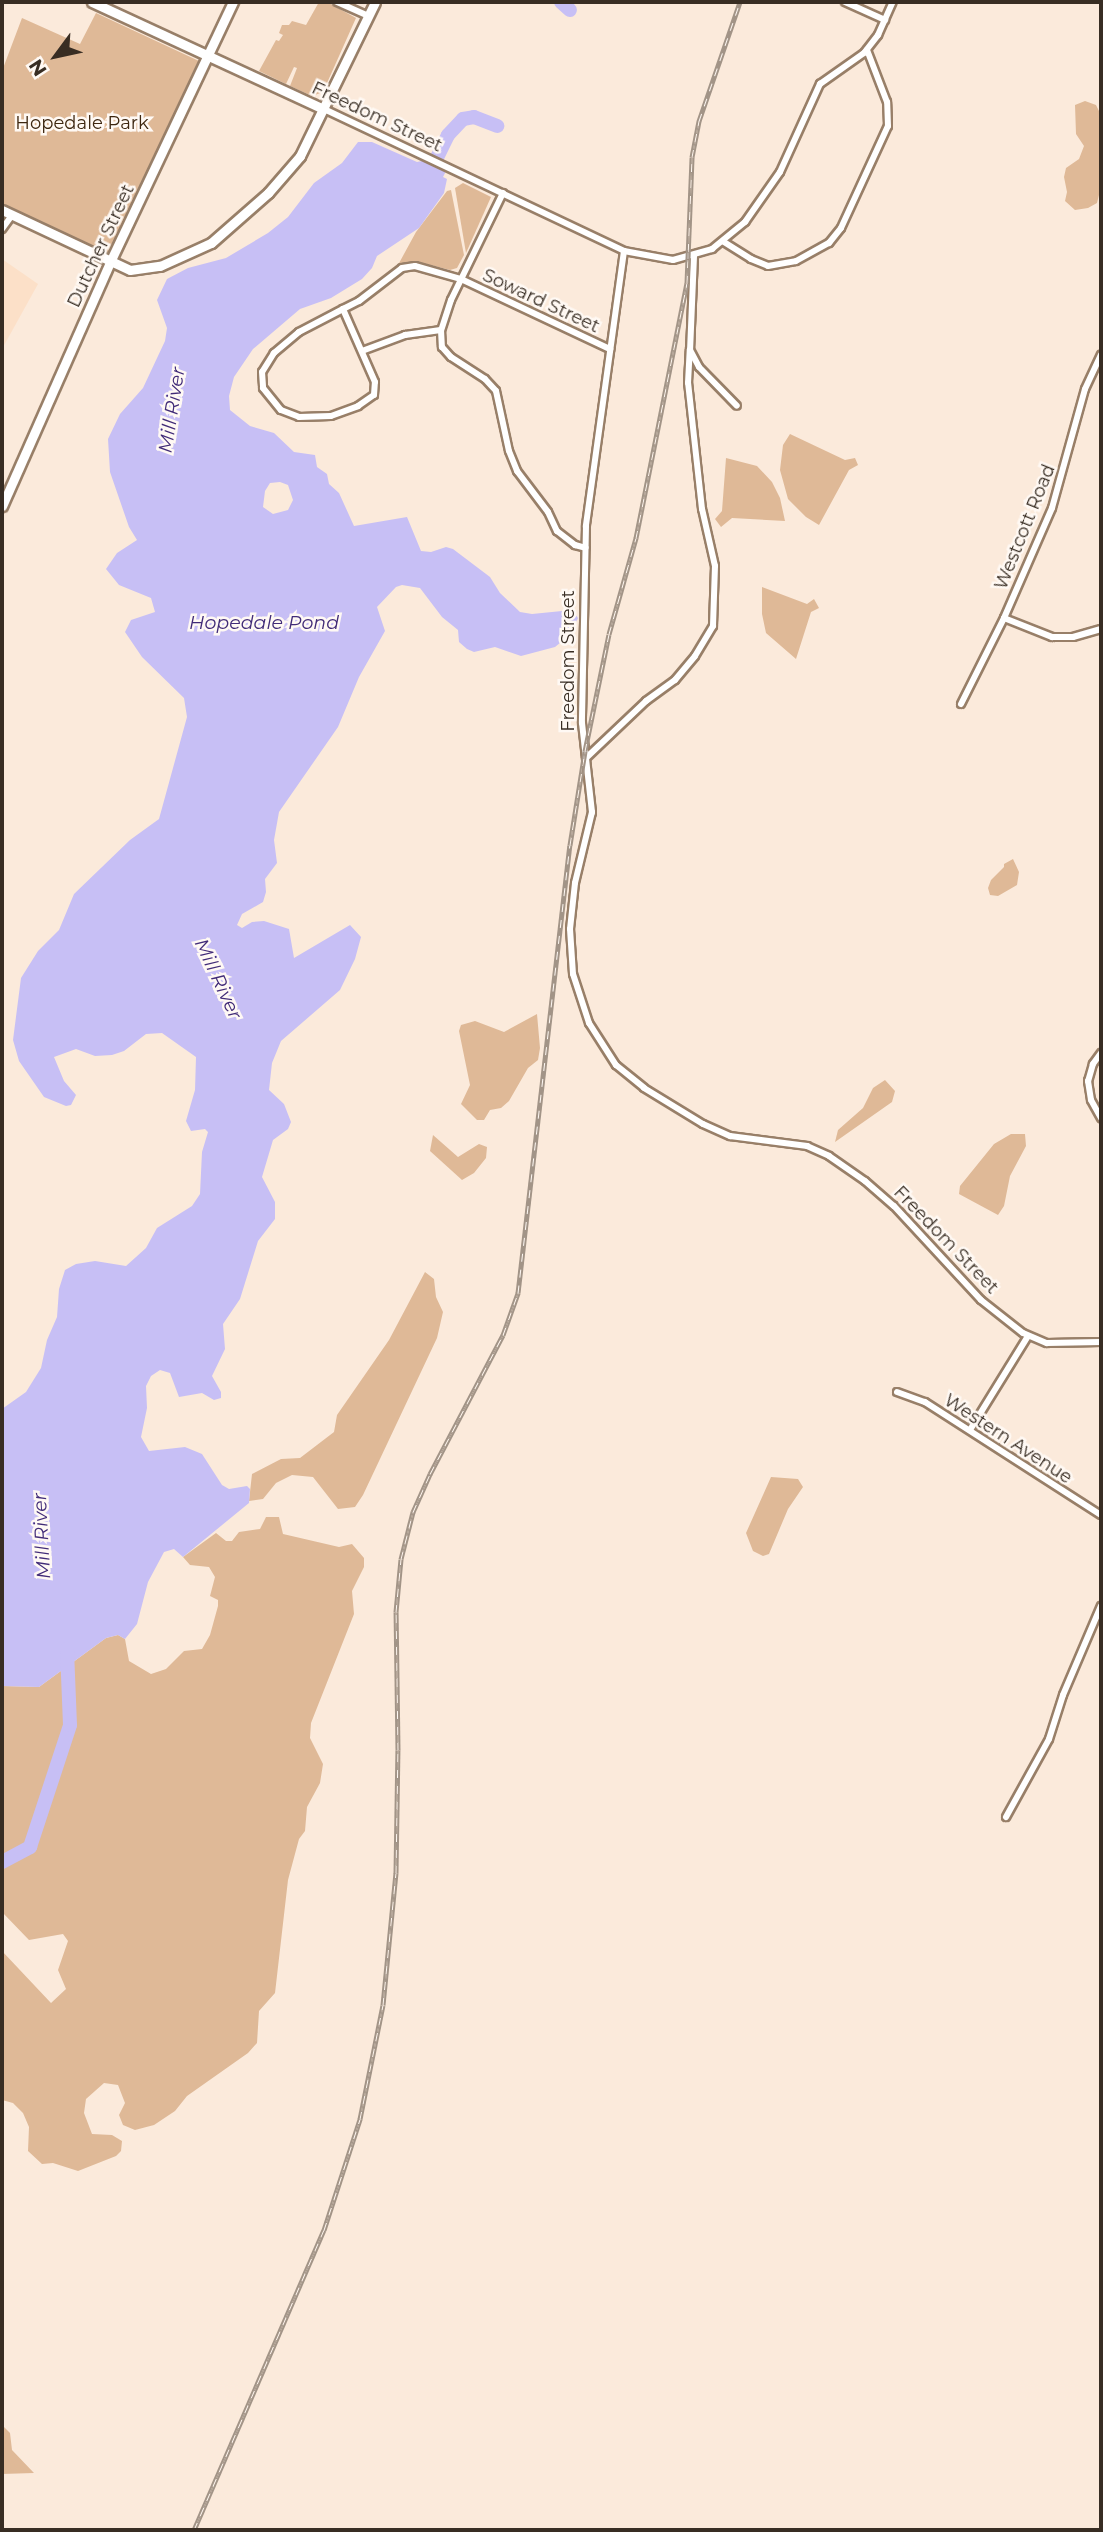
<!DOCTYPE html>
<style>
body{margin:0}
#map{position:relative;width:1103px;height:2532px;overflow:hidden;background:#fbeadb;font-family:Montserrat,sans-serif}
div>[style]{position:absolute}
.built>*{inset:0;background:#fce0c8}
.green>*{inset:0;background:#dfb997}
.water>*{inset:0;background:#c7bff5}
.river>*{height:14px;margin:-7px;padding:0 7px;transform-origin:7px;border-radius:7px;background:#c7bff5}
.roads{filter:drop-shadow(2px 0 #987f68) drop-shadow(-2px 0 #987f68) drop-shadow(0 2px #987f68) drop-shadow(0 -2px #987f68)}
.street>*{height:6px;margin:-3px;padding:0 3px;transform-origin:3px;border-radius:3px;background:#fff}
.secondary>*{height:9px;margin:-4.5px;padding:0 4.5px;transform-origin:4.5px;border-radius:4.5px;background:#fff}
.rail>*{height:5px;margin-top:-2.5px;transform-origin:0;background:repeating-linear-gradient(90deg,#fff9f4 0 8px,#a29487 0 16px);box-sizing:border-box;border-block:2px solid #a29487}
span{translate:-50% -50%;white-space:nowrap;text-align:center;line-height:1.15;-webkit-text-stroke:5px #fff9f4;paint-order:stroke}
.street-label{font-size:18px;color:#382d23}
.park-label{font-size:18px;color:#3d260f}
.water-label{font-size:19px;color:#412b78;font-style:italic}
.frame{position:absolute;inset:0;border:4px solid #382d23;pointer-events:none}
.north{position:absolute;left:21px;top:21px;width:70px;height:70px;-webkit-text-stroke:5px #fff9f4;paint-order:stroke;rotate:237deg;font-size:19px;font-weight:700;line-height:28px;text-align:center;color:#382d23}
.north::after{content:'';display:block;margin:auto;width:24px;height:32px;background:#382d23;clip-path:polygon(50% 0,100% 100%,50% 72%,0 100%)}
</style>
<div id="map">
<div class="built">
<i style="clip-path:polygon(2px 259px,38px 284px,2px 349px)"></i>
</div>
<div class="green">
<i style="clip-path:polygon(319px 2px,327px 2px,356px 18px,323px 92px,312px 96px,290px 86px,297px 68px,294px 67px,286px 84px,259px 71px,276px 40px,279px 41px,283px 35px,279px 33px,282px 25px,289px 25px,292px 21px,306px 25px)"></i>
<i style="clip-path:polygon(96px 13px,199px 61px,108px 255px,2px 205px,2px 71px,22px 18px,80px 44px)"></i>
<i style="clip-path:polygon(1085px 101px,1096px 105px,1101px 115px,1101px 187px,1097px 203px,1088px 208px,1075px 210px,1065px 201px,1067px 192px,1064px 177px,1066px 168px,1079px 159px,1084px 146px,1076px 134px,1075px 105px)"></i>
<i style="clip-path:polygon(463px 183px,491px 197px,466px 253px,455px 188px)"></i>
<i style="clip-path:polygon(451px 190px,464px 255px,457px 268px,450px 270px,419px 262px,398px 265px,416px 232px,447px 191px)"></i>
<i style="clip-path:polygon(790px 434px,845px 460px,855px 458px,858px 465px,849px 470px,819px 525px,806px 517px,788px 499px,780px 470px,783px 445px)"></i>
<i style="clip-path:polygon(726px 458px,757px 466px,772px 482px,780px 498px,785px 521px,732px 518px,721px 527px,715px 519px,722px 511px)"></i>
<i style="clip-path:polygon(762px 587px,807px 604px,814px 599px,819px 608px,811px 612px,796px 659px,766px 633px,762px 614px)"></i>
<i style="clip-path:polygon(1013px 859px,1019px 872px,1017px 885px,998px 896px,990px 895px,988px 888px,991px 880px,1004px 867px,1004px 864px)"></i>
<i style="clip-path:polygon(537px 1014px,540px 1048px,538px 1060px,528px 1068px,509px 1101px,501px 1108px,490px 1110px,484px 1120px,477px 1120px,461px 1104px,470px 1085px,459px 1031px,461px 1025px,475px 1021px,504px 1032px)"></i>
<i style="clip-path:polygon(885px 1080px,895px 1091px,892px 1102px,835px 1142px,838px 1130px,863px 1108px,873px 1088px)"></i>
<i style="clip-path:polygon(1011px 1134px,1025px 1134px,1026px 1146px,1010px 1176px,1004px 1206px,998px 1215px,959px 1194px,960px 1186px,994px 1144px)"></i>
<i style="clip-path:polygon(433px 1135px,458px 1157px,479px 1144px,487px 1147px,486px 1158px,474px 1173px,462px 1180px,430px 1151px)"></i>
<i style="clip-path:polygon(425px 1272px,434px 1279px,436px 1297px,443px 1312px,437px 1338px,363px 1495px,355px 1507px,338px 1509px,313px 1477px,292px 1475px,276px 1483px,263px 1499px,249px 1501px,252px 1474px,281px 1459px,300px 1458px,334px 1432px,337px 1415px,389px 1340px)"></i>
<i style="clip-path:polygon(771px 1477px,798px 1479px,803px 1487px,788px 1509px,769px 1554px,763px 1556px,753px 1551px,746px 1533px)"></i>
<i style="clip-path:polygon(266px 1517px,279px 1517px,283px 1534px,339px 1547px,352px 1544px,364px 1558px,364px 1567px,352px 1591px,354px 1614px,311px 1723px,310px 1738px,323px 1764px,320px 1783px,307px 1807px,305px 1831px,299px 1839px,288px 1880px,275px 1993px,259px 2011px,257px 2043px,248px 2053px,187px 2096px,175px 2111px,154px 2125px,135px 2130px,123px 2125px,119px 2115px,125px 2103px,118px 2085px,104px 2083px,86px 2099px,84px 2113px,92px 2134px,112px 2135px,122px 2141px,121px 2151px,116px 2156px,78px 2171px,53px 2163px,42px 2164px,28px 2151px,29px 2127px,23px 2113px,13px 2103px,2px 2100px,2px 1951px,51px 2003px,66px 1989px,58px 1970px,68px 1941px,63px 1934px,29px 1940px,2px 1912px,2px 1686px,39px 1687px,106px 1638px,118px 1635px,125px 1639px,129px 1661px,151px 1674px,166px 1669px,184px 1651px,202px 1649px,210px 1635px,218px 1606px,218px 1600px,210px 1596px,215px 1577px,209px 1567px,190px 1565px,183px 1557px,216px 1533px,226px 1541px,232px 1541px,239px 1532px,260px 1529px)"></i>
<i style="clip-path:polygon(2px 2425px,10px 2433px,12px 2450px,34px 2473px,2px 2474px)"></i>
</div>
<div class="water">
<i style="clip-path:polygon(evenodd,358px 142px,372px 142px,417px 162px,422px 161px,426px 152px,450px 163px,443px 177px,447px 179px,444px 193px,419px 228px,377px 256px,372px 268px,362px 279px,331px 298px,300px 309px,253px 349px,234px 377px,229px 396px,230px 410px,250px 426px,274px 433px,294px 452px,315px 455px,317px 467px,327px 474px,329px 484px,339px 493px,354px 526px,407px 517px,421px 551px,431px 552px,446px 547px,453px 549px,490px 577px,500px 593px,520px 612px,532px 614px,572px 610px,578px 618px,571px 634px,555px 647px,521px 656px,495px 647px,474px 652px,467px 649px,459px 642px,458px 630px,442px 617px,420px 588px,402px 585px,396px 587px,377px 607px,385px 631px,359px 677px,338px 727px,279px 812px,274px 840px,277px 863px,265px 879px,266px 892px,263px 902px,242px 914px,237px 925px,242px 928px,252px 922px,264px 921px,289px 929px,294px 958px,350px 925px,361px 937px,355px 959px,340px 990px,281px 1041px,272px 1063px,269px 1090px,284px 1104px,291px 1122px,288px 1129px,273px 1140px,262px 1177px,275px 1202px,275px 1219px,258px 1241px,240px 1299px,223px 1324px,225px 1349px,212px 1376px,221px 1392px,221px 1398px,214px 1400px,202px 1393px,179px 1397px,170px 1373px,160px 1370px,151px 1376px,146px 1386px,147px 1408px,141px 1437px,149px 1451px,185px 1447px,202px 1454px,222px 1485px,229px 1489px,247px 1486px,250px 1489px,249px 1503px,183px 1557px,174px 1549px,164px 1552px,148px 1582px,137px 1624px,125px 1639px,118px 1635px,106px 1638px,39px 1687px,2px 1686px,2px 1409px,26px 1392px,41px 1368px,47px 1340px,57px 1317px,59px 1289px,65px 1270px,76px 1264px,95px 1261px,126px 1266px,146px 1248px,157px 1228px,192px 1206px,200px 1194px,202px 1152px,208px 1132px,205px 1129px,191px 1131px,186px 1121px,195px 1090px,196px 1057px,162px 1033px,146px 1034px,124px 1051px,112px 1055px,95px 1056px,76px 1049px,54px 1057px,64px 1081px,76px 1095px,71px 1105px,66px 1106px,44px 1097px,19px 1061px,13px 1040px,21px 978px,38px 951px,59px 930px,74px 894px,130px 840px,159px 819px,187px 717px,184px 698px,142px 657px,125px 632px,131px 620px,155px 612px,151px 598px,119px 585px,106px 569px,117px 553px,137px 540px,129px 527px,110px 472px,108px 439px,120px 414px,143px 388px,165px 341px,167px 328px,157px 300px,167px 279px,188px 268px,226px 258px,268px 233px,288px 217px,314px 183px,342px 163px,358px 142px,280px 482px,288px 485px,293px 500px,288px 510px,273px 514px,263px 507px,265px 491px,270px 483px,280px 482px)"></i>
</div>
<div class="river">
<i style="left:561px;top:2px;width:12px;rotate:42deg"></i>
<i style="left:429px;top:174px;width:43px;rotate:-64deg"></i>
<i style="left:448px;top:135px;width:22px;rotate:-47deg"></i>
<i style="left:463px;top:119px;width:11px;rotate:-10deg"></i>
<i style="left:474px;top:117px;width:25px;rotate:21deg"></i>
<i style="left:2px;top:1862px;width:32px;rotate:-28deg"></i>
<i style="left:30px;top:1847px;width:128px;rotate:-71.8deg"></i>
<i style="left:70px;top:1725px;width:76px;rotate:-92.3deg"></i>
</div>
<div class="roads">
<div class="street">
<i style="left:337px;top:2px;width:34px;rotate:24deg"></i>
<i style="left:845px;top:2px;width:44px;rotate:24.2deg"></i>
<i style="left:324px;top:109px;width:332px;rotate:25.3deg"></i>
<i style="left:624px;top:251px;width:50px;rotate:10.4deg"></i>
<i style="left:673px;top:260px;width:41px;rotate:-15.8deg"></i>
<i style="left:712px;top:249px;width:43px;rotate:-39.3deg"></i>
<i style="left:745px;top:222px;width:61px;rotate:-55deg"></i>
<i style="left:780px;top:172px;width:97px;rotate:-65.6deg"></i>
<i style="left:820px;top:84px;width:54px;rotate:-35.2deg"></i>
<i style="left:864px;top:53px;width:23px;rotate:-52deg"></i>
<i style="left:878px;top:35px;width:36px;rotate:-66deg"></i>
<i style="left:503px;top:193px;width:119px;rotate:115.9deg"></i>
<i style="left:451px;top:300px;width:32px;rotate:108deg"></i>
<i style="left:441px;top:330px;width:17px;rotate:87deg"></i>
<i style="left:442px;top:347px;width:13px;rotate:48deg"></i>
<i style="left:451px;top:357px;width:40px;rotate:32.9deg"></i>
<i style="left:485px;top:379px;width:16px;rotate:47deg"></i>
<i style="left:496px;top:391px;width:61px;rotate:77.8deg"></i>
<i style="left:509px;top:451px;width:22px;rotate:68deg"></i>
<i style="left:517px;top:471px;width:51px;rotate:52.9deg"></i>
<i style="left:548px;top:512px;width:21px;rotate:65deg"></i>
<i style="left:557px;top:531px;width:23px;rotate:38deg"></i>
<i style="left:575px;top:545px;width:11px;rotate:15deg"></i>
<i style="left:2px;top:229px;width:17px;rotate:-54deg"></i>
<i style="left:724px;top:242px;width:32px;rotate:32deg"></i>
<i style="left:751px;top:259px;width:18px;rotate:22deg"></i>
<i style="left:768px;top:266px;width:28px;rotate:-10deg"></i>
<i style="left:796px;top:261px;width:38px;rotate:-29deg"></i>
<i style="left:829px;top:243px;width:19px;rotate:-51deg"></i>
<i style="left:841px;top:228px;width:112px;rotate:-65.3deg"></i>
<i style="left:888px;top:126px;width:24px;rotate:-92deg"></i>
<i style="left:887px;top:102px;width:56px;rotate:-111deg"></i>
<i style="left:624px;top:251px;width:278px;rotate:97.9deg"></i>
<i style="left:586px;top:526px;width:197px;rotate:91.2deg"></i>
<i style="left:582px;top:723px;width:90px;rotate:83.6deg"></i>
<i style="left:592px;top:812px;width:73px;rotate:103.5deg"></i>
<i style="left:575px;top:883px;width:46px;rotate:96.2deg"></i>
<i style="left:570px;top:929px;width:45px;rotate:86.2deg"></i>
<i style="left:573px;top:974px;width:52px;rotate:71.9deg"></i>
<i style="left:589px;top:1023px;width:50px;rotate:57.3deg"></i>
<i style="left:616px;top:1065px;width:36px;rotate:39deg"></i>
<i style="left:644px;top:1088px;width:69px;rotate:31.4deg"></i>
<i style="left:703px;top:1124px;width:30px;rotate:24deg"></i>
<i style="left:730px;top:1136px;width:78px;rotate:7.4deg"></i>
<i style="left:807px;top:1146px;width:24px;rotate:24deg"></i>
<i style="left:829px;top:1156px;width:44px;rotate:34.8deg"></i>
<i style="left:865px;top:1181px;width:38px;rotate:41deg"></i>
<i style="left:894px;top:1206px;width:128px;rotate:47.2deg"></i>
<i style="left:981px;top:1300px;width:53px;rotate:38.2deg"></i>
<i style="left:1023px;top:1333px;width:26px;rotate:23deg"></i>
<i style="left:1047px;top:1343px;width:54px;rotate:-1.1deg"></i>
<i style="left:694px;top:256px;width:94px;rotate:92.4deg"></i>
<i style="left:690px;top:350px;width:19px;rotate:62deg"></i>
<i style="left:699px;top:367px;width:54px;rotate:45.7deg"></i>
<i style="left:343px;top:309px;width:50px;rotate:152.4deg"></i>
<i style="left:299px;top:332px;width:33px;rotate:140deg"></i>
<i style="left:274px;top:353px;width:22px;rotate:122deg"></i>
<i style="left:262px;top:372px;width:16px;rotate:86deg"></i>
<i style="left:263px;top:388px;width:28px;rotate:51deg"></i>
<i style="left:281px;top:410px;width:19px;rotate:21deg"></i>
<i style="left:299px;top:417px;width:32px;rotate:-2deg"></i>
<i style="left:331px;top:416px;width:29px;rotate:-20deg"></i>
<i style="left:358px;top:406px;width:19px;rotate:-35deg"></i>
<i style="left:374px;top:395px;width:13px;rotate:-86deg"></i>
<i style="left:375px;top:382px;width:80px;rotate:-113.7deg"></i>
<i style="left:343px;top:309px;width:18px;rotate:-27deg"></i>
<i style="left:359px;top:301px;width:54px;rotate:-37.5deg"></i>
<i style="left:402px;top:268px;width:13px;rotate:-9deg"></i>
<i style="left:415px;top:266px;width:48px;rotate:15.8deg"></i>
<i style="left:461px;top:279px;width:165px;rotate:25.2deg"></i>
<i style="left:362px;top:351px;width:46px;rotate:-20.4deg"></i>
<i style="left:405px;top:335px;width:36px;rotate:-8deg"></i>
<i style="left:1004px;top:618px;width:52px;rotate:21.6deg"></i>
<i style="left:1052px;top:637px;width:21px"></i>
<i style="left:1073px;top:637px;width:29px;rotate:-16deg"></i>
<i style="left:961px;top:704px;width:96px;rotate:-63.4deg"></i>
<i style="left:1004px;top:618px;width:120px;rotate:-66.4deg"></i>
<i style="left:1052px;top:508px;width:123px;rotate:-74.5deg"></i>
<i style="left:1085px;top:389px;width:38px;rotate:-65deg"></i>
<i style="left:586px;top:758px;width:83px;rotate:-43.5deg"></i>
<i style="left:646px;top:701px;width:36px;rotate:-36deg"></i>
<i style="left:675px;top:680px;width:31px;rotate:-50deg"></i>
<i style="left:695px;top:656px;width:35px;rotate:-59deg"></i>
<i style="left:713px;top:626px;width:60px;rotate:-88.1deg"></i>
<i style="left:715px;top:566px;width:58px;rotate:-102.8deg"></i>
<i style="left:702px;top:509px;width:127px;rotate:-96.3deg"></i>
<i style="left:688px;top:383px;width:33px;rotate:-87deg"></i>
<i style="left:1101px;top:1053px;width:14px;rotate:126deg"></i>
<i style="left:1093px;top:1064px;width:18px;rotate:106deg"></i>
<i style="left:1088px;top:1081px;width:19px;rotate:81deg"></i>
<i style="left:1091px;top:1100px;width:21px;rotate:61deg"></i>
<i style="left:897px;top:1392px;width:30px;rotate:20deg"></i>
<i style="left:925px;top:1402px;width:209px;rotate:32.7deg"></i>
<i style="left:970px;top:1430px;width:110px;rotate:-58.3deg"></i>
<i style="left:1006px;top:1817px;width:89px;rotate:-61.1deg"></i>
<i style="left:1049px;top:1739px;width:46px;rotate:-72.3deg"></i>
<i style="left:1063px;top:1695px;width:97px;rotate:-66.9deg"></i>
</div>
<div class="secondary">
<i style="left:92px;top:2px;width:255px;rotate:24.8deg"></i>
<i style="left:2px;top:210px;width:141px;rotate:25.1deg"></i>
<i style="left:130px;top:270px;width:30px;rotate:-8deg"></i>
<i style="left:160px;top:266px;width:56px;rotate:-24.3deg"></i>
<i style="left:211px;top:243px;width:76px;rotate:-41.3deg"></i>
<i style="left:268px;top:193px;width:49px;rotate:-49.1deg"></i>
<i style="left:300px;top:156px;width:171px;rotate:-64deg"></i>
<i style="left:2px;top:506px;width:267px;rotate:-66.1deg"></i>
<i style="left:110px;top:262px;width:288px;rotate:-64.7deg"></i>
</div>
</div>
<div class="rail">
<i style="left:194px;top:2530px;width:327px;rotate:-66.6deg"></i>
<i style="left:324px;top:2230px;width:117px;rotate:-72deg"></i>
<i style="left:360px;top:2119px;width:116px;rotate:-78.6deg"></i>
<i style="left:383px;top:2005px;width:133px;rotate:-84.4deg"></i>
<i style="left:396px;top:1873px;width:123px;rotate:-89.1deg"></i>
<i style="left:398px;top:1750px;width:138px;rotate:-90.8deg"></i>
<i style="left:396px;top:1612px;width:53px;rotate:-84.6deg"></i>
<i style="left:401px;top:1559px;width:49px;rotate:-75.7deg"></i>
<i style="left:413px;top:1512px;width:42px;rotate:-65.9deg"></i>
<i style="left:430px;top:1474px;width:157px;rotate:-62.3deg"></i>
<i style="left:503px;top:1335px;width:45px;rotate:-70.3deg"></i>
<i style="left:518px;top:1293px;width:451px;rotate:-83.4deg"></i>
<i style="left:570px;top:845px;width:95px;rotate:-80.9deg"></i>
<i style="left:585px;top:751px;width:119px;rotate:-78.4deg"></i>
<i style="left:609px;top:634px;width:100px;rotate:-74.3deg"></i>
<i style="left:636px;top:538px;width:260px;rotate:-78.7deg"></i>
<i style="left:687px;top:283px;width:126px;rotate:-87.7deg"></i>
<i style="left:692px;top:157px;width:37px;rotate:-79deg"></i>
<i style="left:699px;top:121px;width:126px;rotate:-71deg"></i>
</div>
<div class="street-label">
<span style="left:377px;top:117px;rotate:25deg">Freedom Street</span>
<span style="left:101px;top:246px;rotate:-65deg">Dutcher Street</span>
<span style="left:541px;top:301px;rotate:25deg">Soward Street</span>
<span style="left:1025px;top:527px;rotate:-68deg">Westcott Road</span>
<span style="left:568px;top:661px;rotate:-90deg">Freedom Street</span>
<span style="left:946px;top:1240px;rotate:46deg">Freedom Street</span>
<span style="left:1008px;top:1439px;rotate:33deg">Western Avenue</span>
</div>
<div class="park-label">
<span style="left:82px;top:123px">Hopedale Park</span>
</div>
<div class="water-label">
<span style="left:172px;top:410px;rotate:-81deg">Mill River</span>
<span style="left:264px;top:623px">Hopedale Pond</span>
<span style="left:218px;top:979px;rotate:65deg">Mill River</span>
<span style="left:42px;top:1536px;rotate:-93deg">Mill River</span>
</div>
<div class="frame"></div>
<div class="north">N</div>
</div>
